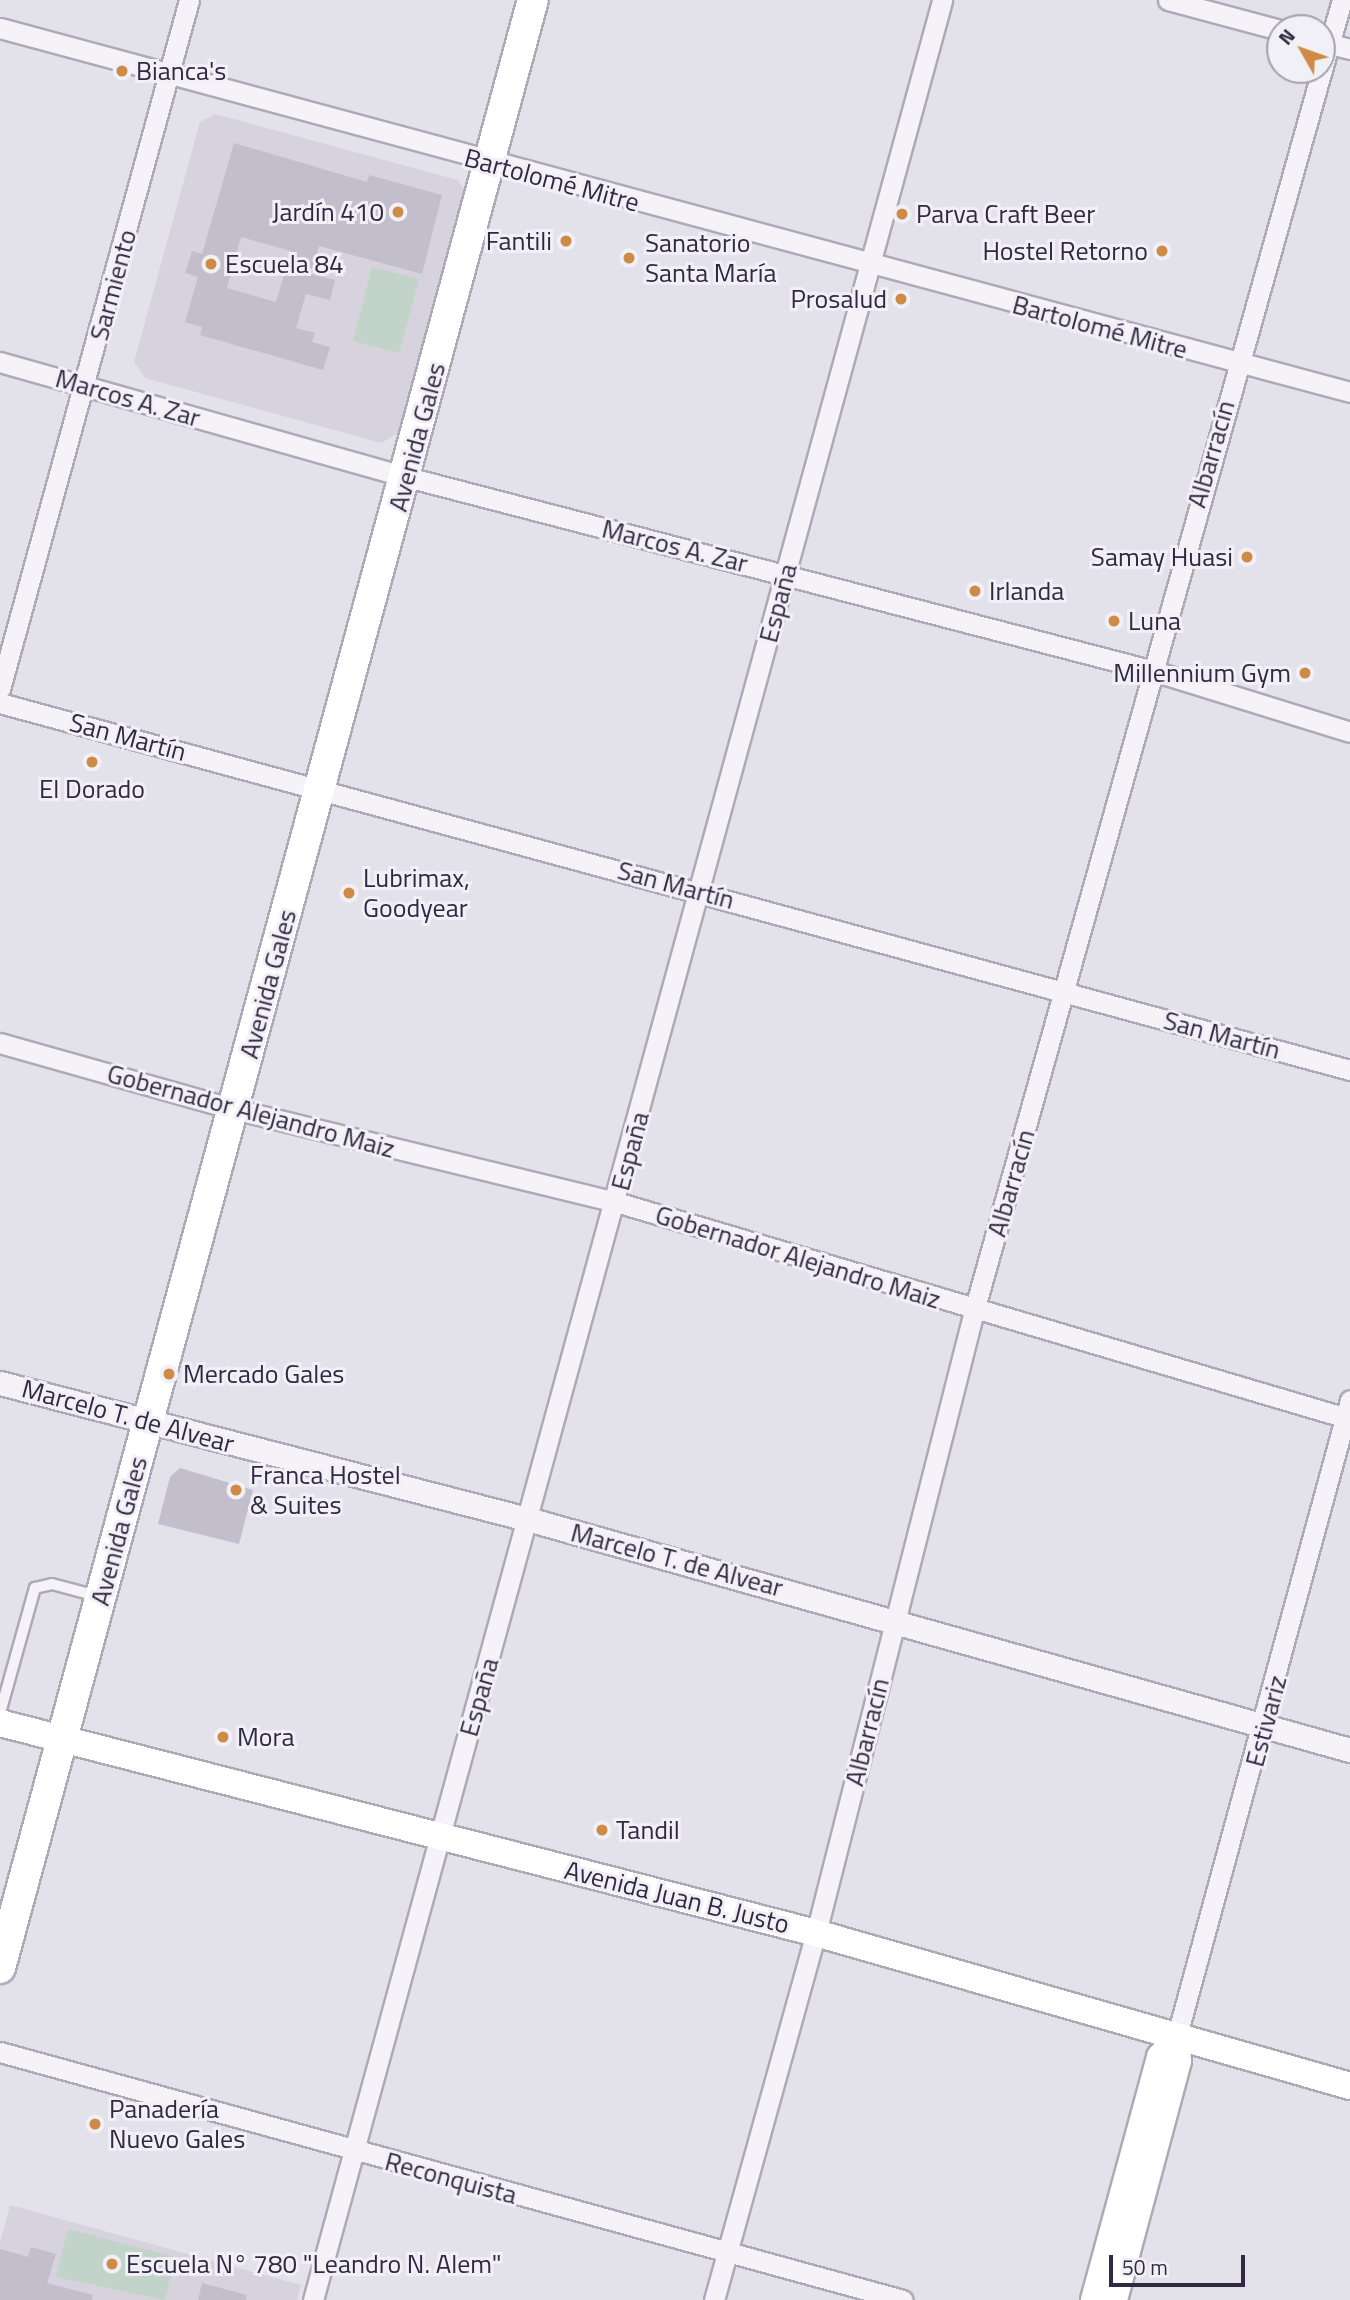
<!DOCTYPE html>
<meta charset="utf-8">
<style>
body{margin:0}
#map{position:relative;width:1350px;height:2300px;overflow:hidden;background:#e3e1ea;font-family:"Titillium Web",sans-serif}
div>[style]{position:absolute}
.built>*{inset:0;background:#d6d3df}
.green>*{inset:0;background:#c2d4c9}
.building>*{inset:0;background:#c2becc}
.roads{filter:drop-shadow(2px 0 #adaab7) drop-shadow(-2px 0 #adaab7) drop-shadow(0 2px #adaab7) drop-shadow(0 -2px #adaab7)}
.service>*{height:10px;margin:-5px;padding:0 5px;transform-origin:5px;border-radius:5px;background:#f5f3f8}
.minor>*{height:19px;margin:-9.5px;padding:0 9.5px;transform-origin:9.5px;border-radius:9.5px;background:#f5f3f8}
.tertiary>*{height:23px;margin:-11.5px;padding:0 11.5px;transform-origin:11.5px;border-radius:11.5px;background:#f5f3f8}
.secondary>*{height:26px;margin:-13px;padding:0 13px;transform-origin:13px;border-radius:13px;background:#fff}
.primary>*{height:30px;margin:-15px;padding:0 15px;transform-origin:15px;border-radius:15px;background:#fff}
.dots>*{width:19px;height:19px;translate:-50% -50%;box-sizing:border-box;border:4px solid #f2f0f7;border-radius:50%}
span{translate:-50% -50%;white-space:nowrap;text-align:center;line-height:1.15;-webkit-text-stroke:6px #f2f0f7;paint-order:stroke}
.poi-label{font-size:26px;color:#302941}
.left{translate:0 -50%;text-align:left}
.right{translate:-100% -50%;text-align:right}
.street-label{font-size:26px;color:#302941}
.north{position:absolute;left:1266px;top:14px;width:70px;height:70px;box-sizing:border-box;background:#f2f0f7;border:2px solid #a4a0ae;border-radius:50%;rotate:310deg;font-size:19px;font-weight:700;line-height:28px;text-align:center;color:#302941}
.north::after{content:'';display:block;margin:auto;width:24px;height:32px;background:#cf8a45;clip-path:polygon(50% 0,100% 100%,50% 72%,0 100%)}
.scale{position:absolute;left:1109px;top:2255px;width:136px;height:32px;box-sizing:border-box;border:4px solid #302941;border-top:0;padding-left:9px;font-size:21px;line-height:24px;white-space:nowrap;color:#302941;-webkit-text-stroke:5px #f2f0f7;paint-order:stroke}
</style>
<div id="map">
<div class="built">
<i style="clip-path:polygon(215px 114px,458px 180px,466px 193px,399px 432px,382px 443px,145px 378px,134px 362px,200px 122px)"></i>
<i style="clip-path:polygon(10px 2205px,301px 2285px,297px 2300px,0 2300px,0 2242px)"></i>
</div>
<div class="green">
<i style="clip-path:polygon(372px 267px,419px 279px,399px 353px,353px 341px)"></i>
<i style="clip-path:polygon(68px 2229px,176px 2257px,165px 2300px,56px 2277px)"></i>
</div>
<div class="building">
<i style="clip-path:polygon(evenodd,234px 143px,367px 182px,369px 175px,442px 195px,422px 274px,319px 246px,311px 274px,335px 280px,330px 300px,306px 294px,296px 328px,315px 333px,312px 342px,330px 347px,323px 370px,200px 335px,202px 327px,185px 322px,198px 277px,185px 273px,192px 251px,202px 254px,234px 143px,241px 237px,291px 251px,276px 302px,227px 288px,241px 237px)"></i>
<i style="clip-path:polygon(180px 1468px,253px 1490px,239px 1544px,158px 1524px,170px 1477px)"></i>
<i style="clip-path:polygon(31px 2247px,56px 2254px,47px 2283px,93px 2295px,92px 2300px,0 2300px,0 2249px,28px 2257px)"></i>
<i style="clip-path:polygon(202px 2283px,247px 2295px,246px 2300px,198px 2300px)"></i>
</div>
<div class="roads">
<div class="service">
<i style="left:0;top:1713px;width:130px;rotate:-74.4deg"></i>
<i style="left:35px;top:1588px;width:17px;rotate:-13deg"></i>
<i style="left:52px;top:1584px;width:47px;rotate:14.9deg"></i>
</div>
<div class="minor">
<i style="left:1168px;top:0;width:116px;rotate:15deg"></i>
<i style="left:0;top:28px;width:1398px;rotate:15.09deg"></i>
<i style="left:1322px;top:42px;width:29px;rotate:14deg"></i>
<i style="left:1322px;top:70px;width:73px;rotate:-74.1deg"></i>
<i style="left:0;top:362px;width:423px;rotate:15.8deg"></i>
<i style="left:407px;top:477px;width:768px;rotate:14.56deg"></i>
<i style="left:1150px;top:670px;width:209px;rotate:17.2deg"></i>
<i style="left:0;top:689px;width:714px;rotate:-74.66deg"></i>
<i style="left:0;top:703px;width:1399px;rotate:15.21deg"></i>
<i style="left:0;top:1043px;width:243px;rotate:15.8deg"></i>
<i style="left:234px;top:1109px;width:393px;rotate:13.7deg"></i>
<i style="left:616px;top:1202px;width:765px;rotate:16.47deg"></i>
<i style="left:1176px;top:2039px;width:662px;rotate:-74.77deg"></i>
<i style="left:0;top:2052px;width:936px;rotate:15.36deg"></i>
<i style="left:313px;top:2300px;width:2384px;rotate:-74.7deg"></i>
<i style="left:714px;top:2300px;width:381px;rotate:-74.5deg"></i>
<i style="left:816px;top:1933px;width:642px;rotate:-75.75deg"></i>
<i style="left:974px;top:1311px;width:1289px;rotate:-74.34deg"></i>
</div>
<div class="tertiary">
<i style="left:0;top:1383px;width:548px;rotate:14.47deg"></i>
<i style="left:531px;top:1520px;width:851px;rotate:15.69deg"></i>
</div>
<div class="secondary">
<i style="left:0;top:1723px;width:843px;rotate:14.43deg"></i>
<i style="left:816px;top:1933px;width:555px;rotate:15.99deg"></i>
<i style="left:1094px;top:2300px;width:252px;rotate:-74.8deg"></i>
<i style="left:1160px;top:2057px;width:24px;rotate:-48deg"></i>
<i style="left:1114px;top:2300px;width:247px;rotate:-75deg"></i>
<i style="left:1178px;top:2061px;width:22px;rotate:-95deg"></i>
</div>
<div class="primary">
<i style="left:0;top:1968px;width:2039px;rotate:-74.85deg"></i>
</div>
</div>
<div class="dots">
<i style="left:122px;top:71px;background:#cf8a45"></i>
<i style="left:398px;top:212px;background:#cf8a45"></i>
<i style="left:902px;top:214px;background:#cf8a45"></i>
<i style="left:566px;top:241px;background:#cf8a45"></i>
<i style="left:1162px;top:251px;background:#cf8a45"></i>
<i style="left:629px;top:258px;background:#cf8a45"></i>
<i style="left:211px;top:264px;background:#cf8a45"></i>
<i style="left:901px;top:299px;background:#cf8a45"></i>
<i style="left:1247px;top:557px;background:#cf8a45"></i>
<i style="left:975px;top:591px;background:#cf8a45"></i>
<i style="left:1114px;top:621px;background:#cf8a45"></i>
<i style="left:1305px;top:673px;background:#cf8a45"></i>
<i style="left:92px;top:762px;background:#cf8a45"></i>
<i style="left:349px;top:893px;background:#cf8a45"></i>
<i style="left:169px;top:1374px;background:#cf8a45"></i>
<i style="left:236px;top:1490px;background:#cf8a45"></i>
<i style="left:223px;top:1737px;background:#cf8a45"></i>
<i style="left:602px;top:1830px;background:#cf8a45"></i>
<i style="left:95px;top:2124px;background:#cf8a45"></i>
<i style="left:112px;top:2264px;background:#cf8a45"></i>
</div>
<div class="poi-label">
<span class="left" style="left:136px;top:71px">Bianca's</span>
<span class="right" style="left:384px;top:212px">Jardín 410</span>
<span class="left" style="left:916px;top:214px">Parva Craft Beer</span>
<span class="right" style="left:552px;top:241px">Fantili</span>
<span class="left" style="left:645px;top:258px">Sanatorio<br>Santa María</span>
<span class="right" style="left:1148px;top:251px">Hostel Retorno</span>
<span class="left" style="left:225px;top:264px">Escuela 84</span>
<span class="right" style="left:887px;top:299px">Prosalud</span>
<span class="right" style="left:1233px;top:557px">Samay Huasi</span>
<span class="left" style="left:989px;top:591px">Irlanda</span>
<span class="left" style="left:1128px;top:621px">Luna</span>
<span class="right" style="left:1291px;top:673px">Millennium Gym</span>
<span style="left:92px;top:789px">El Dorado</span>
<span class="left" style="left:363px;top:893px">Lubrimax,<br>Goodyear</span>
<span class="left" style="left:183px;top:1374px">Mercado Gales</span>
<span class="left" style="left:250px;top:1490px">Franca Hostel<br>&amp; Suites</span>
<span class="left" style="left:237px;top:1737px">Mora</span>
<span class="left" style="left:616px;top:1830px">Tandil</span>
<span class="left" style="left:109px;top:2124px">Panadería<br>Nuevo Gales</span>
<span class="left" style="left:126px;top:2264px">Escuela N° 780 "Leandro N. Alem"</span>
</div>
<div class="street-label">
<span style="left:552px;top:180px;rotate:15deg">Bartolomé Mitre</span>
<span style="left:113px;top:285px;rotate:-75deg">Sarmiento</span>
<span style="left:1100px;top:327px;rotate:15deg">Bartolomé Mitre</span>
<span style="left:128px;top:398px;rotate:16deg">Marcos A. Zar</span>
<span style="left:417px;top:437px;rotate:-75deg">Avenida Gales</span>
<span style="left:1211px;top:454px;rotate:-74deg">Albarracín</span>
<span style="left:675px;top:546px;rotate:14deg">Marcos A. Zar</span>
<span style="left:778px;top:603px;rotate:-75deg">España</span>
<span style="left:128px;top:737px;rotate:15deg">San Martín</span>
<span style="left:676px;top:885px;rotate:15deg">San Martín</span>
<span style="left:268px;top:984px;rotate:-75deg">Avenida Gales</span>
<span style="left:1222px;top:1035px;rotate:15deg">San Martín</span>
<span style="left:251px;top:1111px;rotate:15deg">Gobernador Alejandro Maiz</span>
<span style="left:630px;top:1151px;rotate:-75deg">España</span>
<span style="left:1011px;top:1183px;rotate:-74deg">Albarracín</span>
<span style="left:798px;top:1257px;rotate:17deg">Gobernador Alejandro Maiz</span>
<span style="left:128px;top:1416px;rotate:15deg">Marcelo T. de Alvear</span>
<span style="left:119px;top:1531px;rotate:-75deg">Avenida Gales</span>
<span style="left:677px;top:1560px;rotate:15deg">Marcelo T. de Alvear</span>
<span style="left:479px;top:1697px;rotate:-74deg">España</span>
<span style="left:1266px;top:1721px;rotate:-75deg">Estivariz</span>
<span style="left:867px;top:1732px;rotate:-76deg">Albarracín</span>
<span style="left:677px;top:1897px;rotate:14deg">Avenida Juan B. Justo</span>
<span style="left:451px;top:2178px;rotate:15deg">Reconquista</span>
</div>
<div class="north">N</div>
<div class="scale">50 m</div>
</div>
